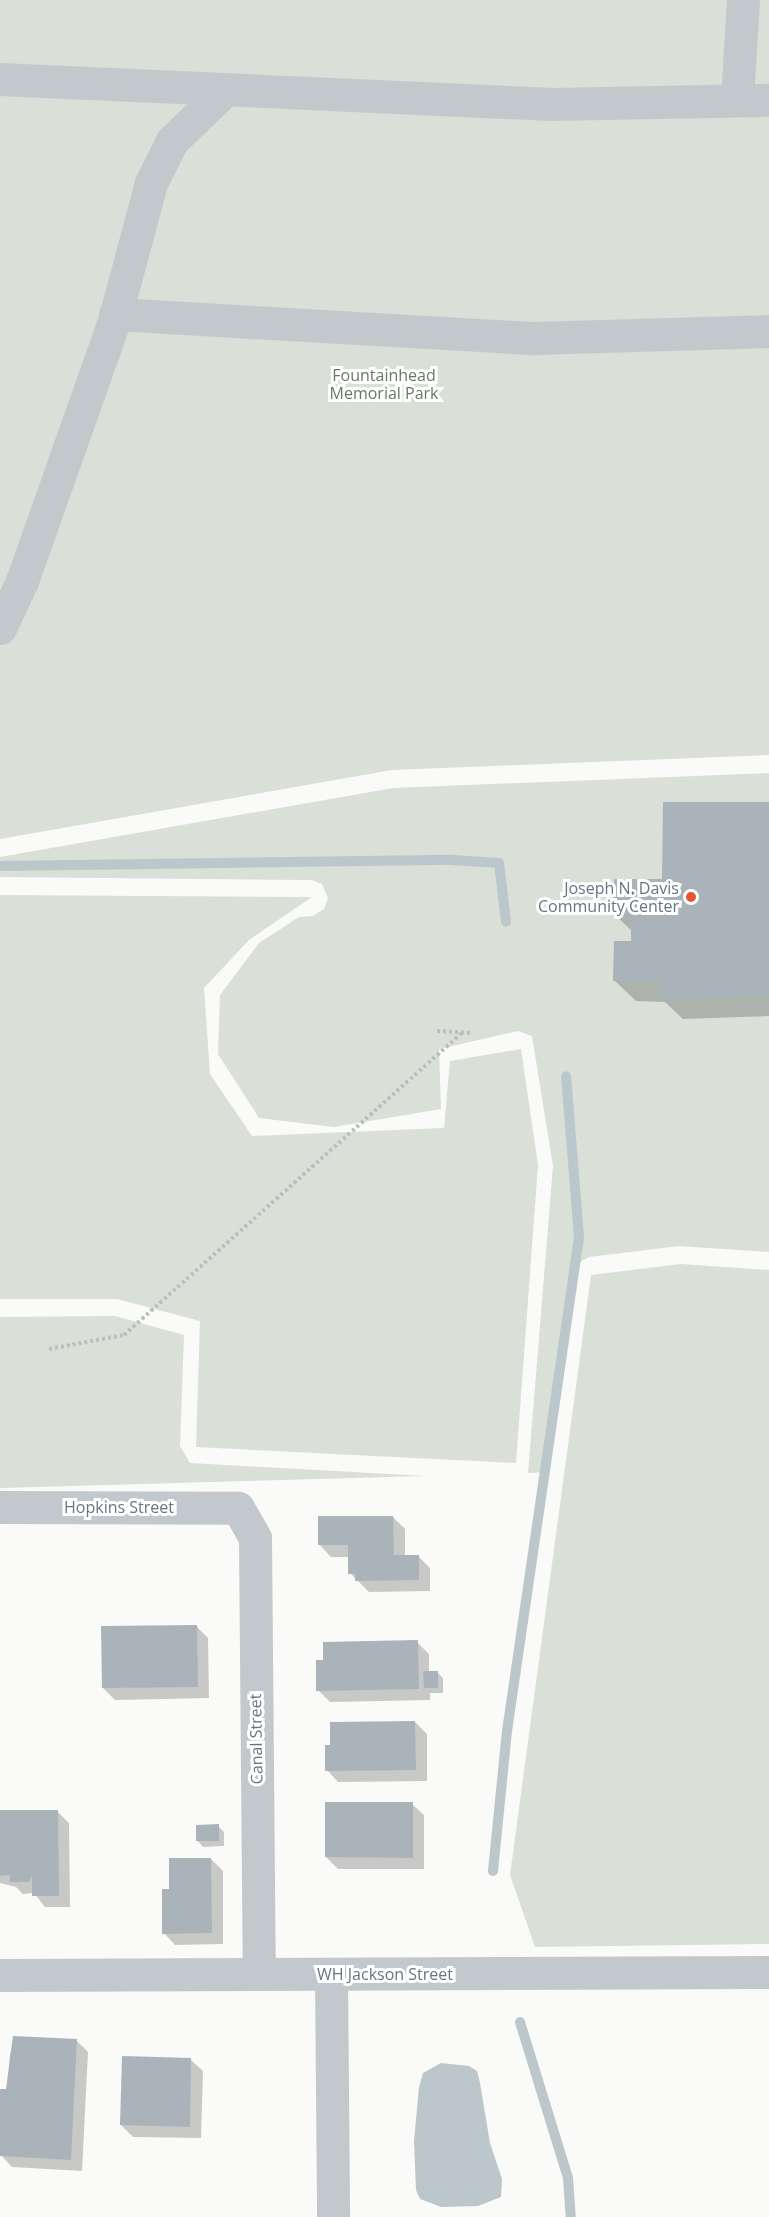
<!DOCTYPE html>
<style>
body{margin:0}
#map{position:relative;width:769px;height:2217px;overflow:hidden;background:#fafaf8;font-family:"Open Sans",sans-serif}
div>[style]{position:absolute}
.green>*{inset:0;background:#dadfd7}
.water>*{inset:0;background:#bbc7cb}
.shadow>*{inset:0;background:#0003}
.stream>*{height:10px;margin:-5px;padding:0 5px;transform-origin:5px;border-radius:5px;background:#bbc7cb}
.building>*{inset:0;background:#aab3b9}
.path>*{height:4px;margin-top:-2px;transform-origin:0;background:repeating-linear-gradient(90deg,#bbbfc2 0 3px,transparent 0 6px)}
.minor>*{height:33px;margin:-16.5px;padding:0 16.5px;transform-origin:16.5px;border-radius:16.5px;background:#c3c8cc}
.dots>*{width:16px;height:16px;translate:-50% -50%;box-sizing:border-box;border:3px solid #fff;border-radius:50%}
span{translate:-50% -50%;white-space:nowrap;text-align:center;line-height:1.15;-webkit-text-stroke:6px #fff;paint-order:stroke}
.park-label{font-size:16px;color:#687a64}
.poi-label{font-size:16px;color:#657683}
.right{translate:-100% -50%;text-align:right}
.street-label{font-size:16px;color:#657683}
</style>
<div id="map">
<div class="green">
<i style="clip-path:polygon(0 0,769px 0,769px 755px,392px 770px,0 839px)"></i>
<i style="clip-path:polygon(769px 773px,769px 1252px,679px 1246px,589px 1257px,580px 1262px,548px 1472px,528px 1473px,553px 1166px,532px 1036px,518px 1031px,439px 1049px,441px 1109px,334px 1127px,259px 1118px,218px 1054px,220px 995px,259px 943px,299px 917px,313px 916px,324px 909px,328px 898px,322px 884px,312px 880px,0 877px,0 857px,393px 788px)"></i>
<i style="clip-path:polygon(0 895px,312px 897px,249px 940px,204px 988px,210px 1074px,252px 1136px,444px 1128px,450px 1061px,521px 1049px,538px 1165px,516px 1463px,196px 1447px,200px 1321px,117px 1299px,0 1299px)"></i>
<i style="clip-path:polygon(681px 1264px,769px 1270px,769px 1944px,535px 1947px,510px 1875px,591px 1275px)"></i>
<i style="clip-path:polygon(115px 1316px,184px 1335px,180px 1446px,190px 1463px,425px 1476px,0 1488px,0 1317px)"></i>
</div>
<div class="water">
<i style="clip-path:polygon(441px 2063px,469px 2066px,477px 2071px,480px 2083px,490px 2143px,502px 2179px,501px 2197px,478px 2206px,441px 2207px,420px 2199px,416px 2190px,414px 2141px,419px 2087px,423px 2073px)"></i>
</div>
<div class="shadow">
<i style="clip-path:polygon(769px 804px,769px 1016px,683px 1019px,665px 1002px,636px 1001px,615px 981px,633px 942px,633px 932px,615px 915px)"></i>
<i style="clip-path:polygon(393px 1517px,405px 1529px,405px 1557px,418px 1556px,430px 1568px,430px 1591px,369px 1592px,350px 1573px,350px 1557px,331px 1557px,320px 1545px)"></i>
<i style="clip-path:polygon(196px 1626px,208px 1638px,209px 1698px,115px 1700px,103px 1688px)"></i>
<i style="clip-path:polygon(417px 1642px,429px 1654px,429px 1672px,437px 1672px,443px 1678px,443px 1693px,430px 1693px,430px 1700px,330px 1702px,318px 1690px)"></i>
<i style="clip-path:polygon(415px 1722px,427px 1734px,427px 1781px,338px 1782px,327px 1770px)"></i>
<i style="clip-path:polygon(412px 1804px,424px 1815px,424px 1869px,338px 1869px,326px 1857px)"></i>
<i style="clip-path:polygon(57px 1811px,69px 1823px,70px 1907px,45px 1907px,34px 1893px,23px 1894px,16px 1887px,0 1883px,0 1812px)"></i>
<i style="clip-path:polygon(218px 1826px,224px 1832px,224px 1846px,203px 1847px,198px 1841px)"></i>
<i style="clip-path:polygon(211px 1859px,223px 1871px,223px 1944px,175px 1945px,164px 1933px,170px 1890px)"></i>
<i style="clip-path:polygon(76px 2040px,88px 2052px,82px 2171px,12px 2167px,0 2154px,0 2090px,8px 2091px,10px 2053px)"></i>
<i style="clip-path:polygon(191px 2060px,203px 2071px,201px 2138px,133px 2137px,121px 2125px)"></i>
</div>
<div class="stream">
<i style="left:0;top:866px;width:452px;rotate:-0.8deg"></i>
<i style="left:452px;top:860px;width:47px;rotate:3.7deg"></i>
<i style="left:499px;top:863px;width:59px;rotate:83.2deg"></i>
<i style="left:493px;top:1871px;width:141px;rotate:-84.3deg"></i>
<i style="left:507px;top:1731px;width:499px;rotate:-81.7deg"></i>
<i style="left:579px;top:1237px;width:161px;rotate:-94.6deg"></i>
<i style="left:520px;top:2022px;width:163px;rotate:72.9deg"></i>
<i style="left:568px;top:2178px;width:39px;rotate:86deg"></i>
</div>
<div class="building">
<i style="clip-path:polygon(663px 802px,769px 802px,769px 996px,660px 999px,661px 982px,613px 981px,614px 941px,631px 941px,631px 915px,613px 915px,614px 879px,662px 879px)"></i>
<i style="clip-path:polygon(318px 1516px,393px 1516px,394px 1555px,419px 1555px,419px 1580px,355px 1581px,355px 1574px,348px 1574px,348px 1545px,318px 1545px)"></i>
<i style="clip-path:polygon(197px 1625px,198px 1687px,102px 1688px,101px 1626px)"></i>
<i style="clip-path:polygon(418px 1640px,419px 1689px,316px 1691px,316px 1660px,323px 1660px,323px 1642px)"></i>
<i style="clip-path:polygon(423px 1671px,438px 1671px,438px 1688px,424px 1688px)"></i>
<i style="clip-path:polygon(415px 1721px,416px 1770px,325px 1771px,325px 1745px,330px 1745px,330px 1722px)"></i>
<i style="clip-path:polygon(325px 1802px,413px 1802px,413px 1858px,325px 1857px)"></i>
<i style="clip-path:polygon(0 1810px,58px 1810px,59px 1896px,32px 1896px,32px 1876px,29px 1882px,10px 1882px,10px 1875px,0 1876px)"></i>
<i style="clip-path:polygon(219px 1824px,219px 1841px,196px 1841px,196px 1825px)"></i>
<i style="clip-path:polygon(169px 1858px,211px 1858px,212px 1933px,162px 1934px,162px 1889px,169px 1889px)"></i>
<i style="clip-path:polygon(13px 2036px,77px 2039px,71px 2160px,0 2156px,0 2089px,6px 2089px)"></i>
<i style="clip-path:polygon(122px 2056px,191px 2058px,190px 2127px,120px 2125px)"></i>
</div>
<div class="path">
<i style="left:437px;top:1031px;width:33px;rotate:3deg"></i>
<i style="left:49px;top:1349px;width:76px;rotate:-10.6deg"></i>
<i style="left:124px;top:1335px;width:455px;rotate:-41.8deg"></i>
</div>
<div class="minor">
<i style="left:0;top:79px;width:552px;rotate:2.6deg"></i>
<i style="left:551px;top:104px;width:218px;rotate:-1.1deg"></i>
<i style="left:737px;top:100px;width:100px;rotate:-86.6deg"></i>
<i style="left:115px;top:314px;width:420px;rotate:3.3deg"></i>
<i style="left:534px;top:338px;width:235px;rotate:-1.7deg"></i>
<i style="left:0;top:628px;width:52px;rotate:-64.9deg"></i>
<i style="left:22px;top:581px;width:276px;rotate:-70.5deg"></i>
<i style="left:114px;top:321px;width:143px;rotate:-75deg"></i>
<i style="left:151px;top:183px;width:47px;rotate:-63.4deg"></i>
<i style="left:172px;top:141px;width:75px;rotate:-43.9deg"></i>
<i style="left:0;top:1507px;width:238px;rotate:0.2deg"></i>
<i style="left:238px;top:1508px;width:34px;rotate:60deg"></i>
<i style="left:255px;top:1538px;width:436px;rotate:89.5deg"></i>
<i style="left:0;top:1975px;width:769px;rotate:-0.22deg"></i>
<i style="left:331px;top:1975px;width:242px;rotate:89.5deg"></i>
</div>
<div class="dots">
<i style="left:691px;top:897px;background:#e4572e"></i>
</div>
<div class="park-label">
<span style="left:384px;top:384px">Fountainhead<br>Memorial Park</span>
</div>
<div class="poi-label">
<span class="right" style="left:679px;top:897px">Joseph N. Davis<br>Community Center</span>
</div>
<div class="street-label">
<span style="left:119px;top:1507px">Hopkins Street</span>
<span style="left:256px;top:1739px;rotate:-91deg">Canal Street</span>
<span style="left:385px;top:1974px">WH Jackson Street</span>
</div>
</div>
